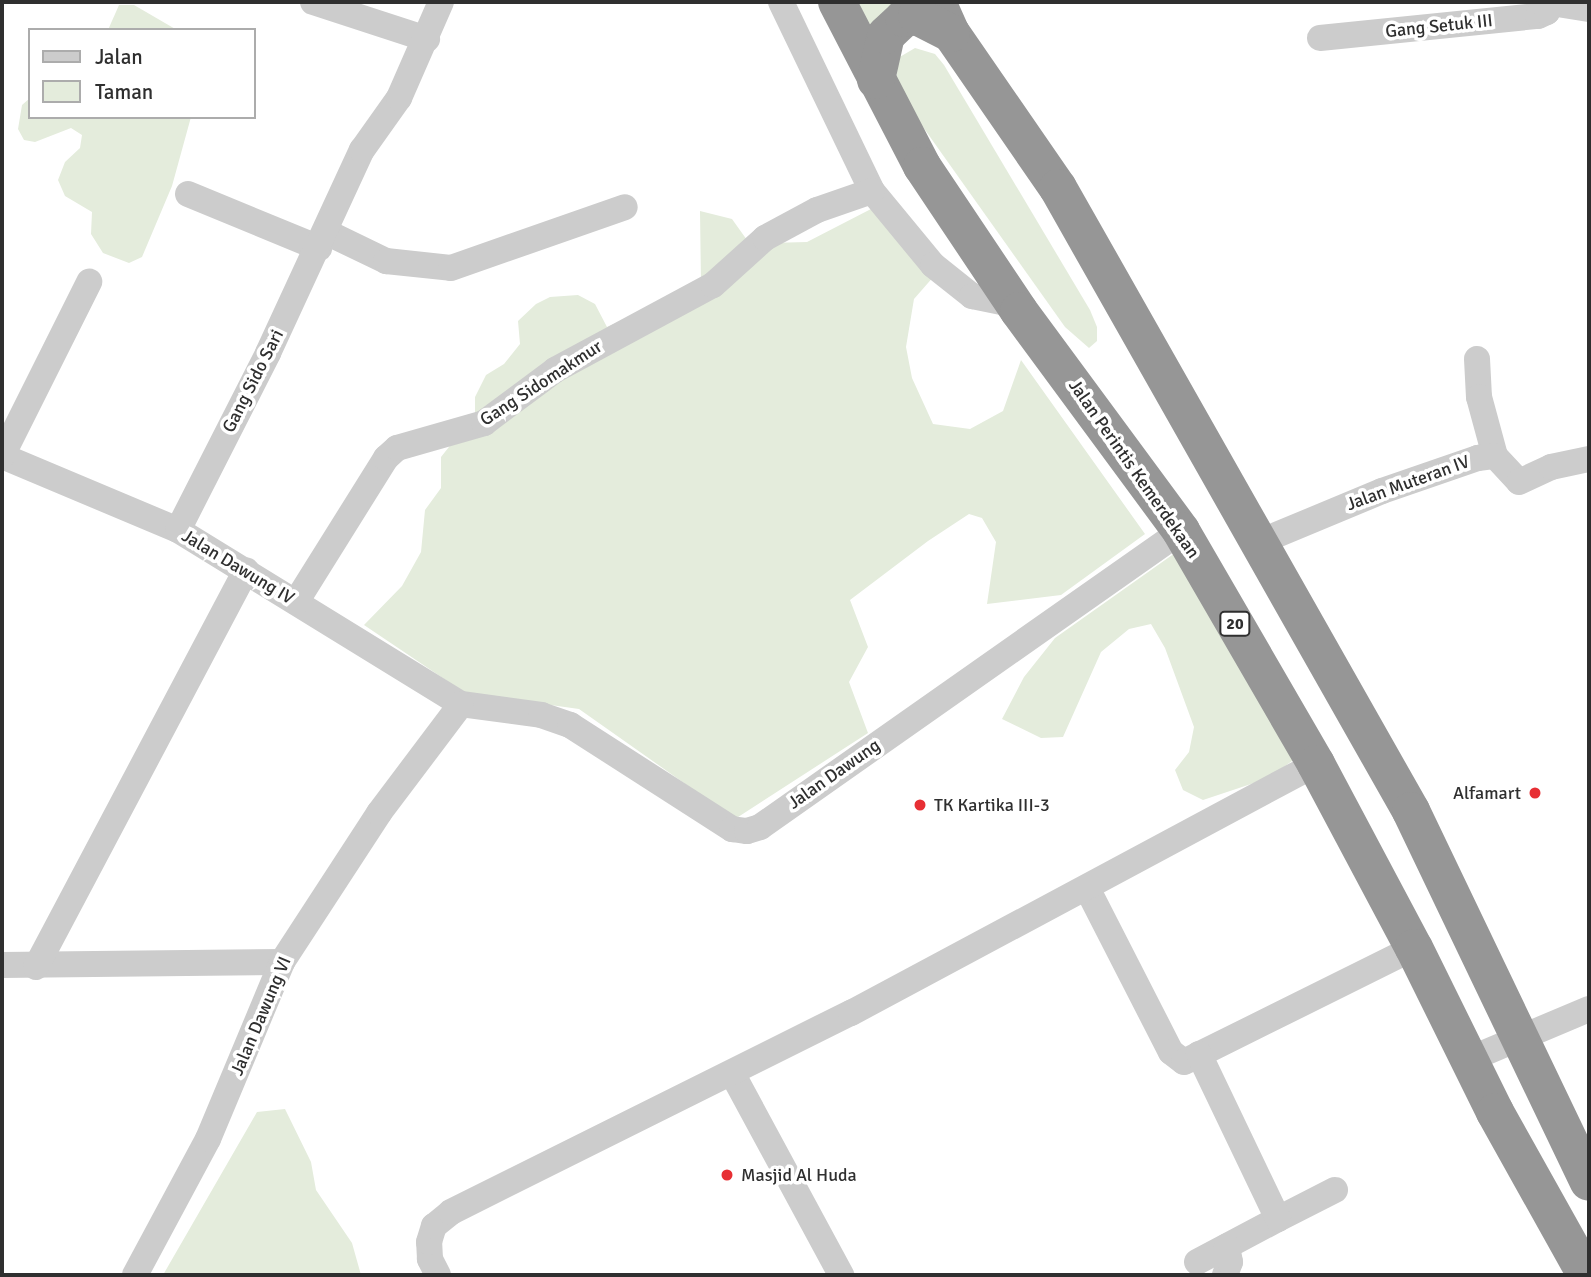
<!DOCTYPE html>
<style>
body{margin:0}
#map{position:relative;width:1591px;height:1277px;overflow:hidden;background:#fff;font-family:Signika,sans-serif}
div>[style]{position:absolute}
.green>*{inset:0;background:#e4ecdc}
.street>*{height:26px;margin:-13px;padding:0 13px;transform-origin:13px;border-radius:13px;background:#ccc}
.highway>*{height:38px;margin:-19px;padding:0 19px;transform-origin:19px;border-radius:19px;background:#969696}
.dots>*{width:19px;height:19px;translate:-50% -50%;box-sizing:border-box;border:4px solid #fff;border-radius:50%}
span{translate:-50% -50%;white-space:nowrap;text-align:center;line-height:1.15;-webkit-text-stroke:7px #fff;paint-order:stroke}
.shield-label span{padding:2px 5px;background:#fff;border:2px solid;border-radius:5px;-webkit-text-stroke-width:0}
.shield-label{font-size:16px;color:#2f2f2f;font-weight:700}
.street-label{font-size:18px;color:#2f2f2f}
.poi-label{font-size:18px;color:#2f2f2f}
.right{translate:-100% -50%;text-align:right}
.left{translate:0 -50%;text-align:left}
.frame{position:absolute;inset:0;border:4px solid #2f2f2f;pointer-events:none}
.legend{position:absolute;left:28px;top:28px;width:228px;height:91px;box-sizing:border-box;background:#fff;border:2px solid #acacac;margin:0;padding:9px 12px;list-style:none;font-size:21px;color:#2f2f2f}
.legend li{display:flex;align-items:center;gap:14px;height:35px}
.legend b{width:35px;border:2px solid #acacac}
</style>
<div id="map">
<div class="green">
<i style="clip-path:polygon(853px 2px,879px 3px,920px 2px,872px 27px)"></i>
<i style="clip-path:polygon(119px 5px,134px 5px,177px 30px,108px 30px)"></i>
<i style="clip-path:polygon(915px 48px,935px 54px,944px 65px,1090px 310px,1097px 327px,1097px 341px,1089px 348px,1065px 327px,896px 89px,898px 58px)"></i>
<i style="clip-path:polygon(30px 98px,30px 117px,191px 117px,172px 186px,142px 257px,129px 263px,103px 253px,91px 234px,92px 212px,65px 196px,58px 180px,65px 162px,80px 148px,82px 135px,71px 128px,35px 142px,24px 140px,18px 129px,22px 105px)"></i>
<i style="clip-path:polygon(871px 209px,935px 275px,914px 299px,906px 347px,912px 378px,933px 424px,970px 429px,1003px 411px,1021px 360px,1145px 534px,1061px 595px,987px 604px,996px 542px,982px 518px,969px 514px,928px 541px,850px 600px,868px 647px,849px 682px,868px 733px,735px 819px,579px 709px,465px 693px,364px 625px,402px 586px,421px 552px,425px 510px,441px 488px,441px 457px,475px 414px,475px 397px,486px 375px,504px 364px,520px 344px,518px 321px,536px 304px,550px 297px,578px 295px,595px 304px,607px 327px,701px 285px,700px 211px,732px 219px,747px 240px,769px 243px,807px 242px)"></i>
<i style="clip-path:polygon(1175px 553px,1296px 758px,1269px 778px,1203px 800px,1183px 790px,1175px 770px,1189px 752px,1194px 727px,1165px 648px,1151px 624px,1129px 629px,1101px 652px,1063px 737px,1041px 738px,1002px 719px,1024px 677px,1055px 638px)"></i>
<i style="clip-path:polygon(285px 1109px,311px 1162px,316px 1190px,352px 1243px,361px 1275px,163px 1275px,257px 1112px)"></i>
</div>
<div class="street">
<i style="left:313px;top:2px;width:120px;rotate:18deg"></i>
<i style="left:781px;top:2px;width:210px;rotate:64.3deg"></i>
<i style="left:872px;top:191px;width:96px;rotate:50.5deg"></i>
<i style="left:933px;top:265px;width:50px;rotate:38.5deg"></i>
<i style="left:972px;top:296px;width:45px;rotate:11.6deg"></i>
<i style="left:1551px;top:3px;width:38px;rotate:9deg"></i>
<i style="left:1320px;top:38px;width:219px;rotate:-5.8deg"></i>
<i style="left:1538px;top:16px;width:10px;rotate:-24deg"></i>
<i style="left:1547px;top:12px;width:11px;rotate:-68deg"></i>
<i style="left:188px;top:194px;width:142px;rotate:22.4deg"></i>
<i style="left:326px;top:232px;width:67px;rotate:25.8deg"></i>
<i style="left:386px;top:261px;width:65px;rotate:6.1deg"></i>
<i style="left:451px;top:268px;width:184px;rotate:-19.3deg"></i>
<i style="left:1477px;top:359px;width:38px;rotate:87deg"></i>
<i style="left:1479px;top:397px;width:61px;rotate:74.8deg"></i>
<i style="left:2px;top:456px;width:191px;rotate:22.8deg"></i>
<i style="left:178px;top:530px;width:332px;rotate:31.6deg"></i>
<i style="left:461px;top:704px;width:81px;rotate:7.8deg"></i>
<i style="left:541px;top:715px;width:31px;rotate:19deg"></i>
<i style="left:570px;top:725px;width:193px;rotate:32.7deg"></i>
<i style="left:732px;top:829px;width:15px;rotate:8deg"></i>
<i style="left:747px;top:831px;width:14px;rotate:-17deg"></i>
<i style="left:760px;top:827px;width:515px;rotate:-35.11deg"></i>
<i style="left:2px;top:456px;width:195px;rotate:-63.4deg"></i>
<i style="left:178px;top:530px;width:199px;rotate:-63deg"></i>
<i style="left:268px;top:353px;width:224px;rotate:-65.2deg"></i>
<i style="left:362px;top:150px;width:64px;rotate:-54.6deg"></i>
<i style="left:399px;top:98px;width:105px;rotate:-66.4deg"></i>
<i style="left:1262px;top:541px;width:130px;rotate:-22.6deg"></i>
<i style="left:1382px;top:491px;width:102px;rotate:-19deg"></i>
<i style="left:1478px;top:458px;width:17px;rotate:-7deg"></i>
<i style="left:1495px;top:456px;width:35px;rotate:47deg"></i>
<i style="left:1519px;top:482px;width:35px;rotate:-25deg"></i>
<i style="left:1551px;top:467px;width:39px;rotate:-12deg"></i>
<i style="left:296px;top:602px;width:170px;rotate:-58deg"></i>
<i style="left:386px;top:458px;width:15px;rotate:-42deg"></i>
<i style="left:397px;top:448px;width:91px;rotate:-16deg"></i>
<i style="left:484px;top:423px;width:89px;rotate:-36.7deg"></i>
<i style="left:555px;top:370px;width:179px;rotate:-28.3deg"></i>
<i style="left:713px;top:285px;width:70px;rotate:-42.1deg"></i>
<i style="left:765px;top:238px;width:59px;rotate:-28.3deg"></i>
<i style="left:817px;top:210px;width:58px;rotate:-19.1deg"></i>
<i style="left:1087px;top:888px;width:184px;rotate:62.9deg"></i>
<i style="left:1171px;top:1052px;width:16px;rotate:38deg"></i>
<i style="left:1184px;top:1062px;width:257px;rotate:-26.4deg"></i>
<i style="left:2px;top:965px;width:280px;rotate:-0.6deg"></i>
<i style="left:36px;top:967px;width:449px;rotate:-62.1deg"></i>
<i style="left:1470px;top:1059px;width:129px;rotate:-22.8deg"></i>
<i style="left:732px;top:1073px;width:230px;rotate:61.6deg"></i>
<i style="left:1278px;top:1219px;width:64px;rotate:-27deg"></i>
<i style="left:1197px;top:1262px;width:92px;rotate:-28deg"></i>
<i style="left:1278px;top:1219px;width:183px;rotate:-115.6deg"></i>
<i style="left:135px;top:1275px;width:154px;rotate:-61.8deg"></i>
<i style="left:208px;top:1139px;width:192px;rotate:-67.3deg"></i>
<i style="left:282px;top:962px;width:178px;rotate:-56.9deg"></i>
<i style="left:379px;top:813px;width:136px;rotate:-53deg"></i>
<i style="left:438px;top:1275px;width:18px;rotate:-117deg"></i>
<i style="left:430px;top:1259px;width:17px;rotate:-93deg"></i>
<i style="left:429px;top:1242px;width:17px;rotate:-73deg"></i>
<i style="left:434px;top:1226px;width:22px;rotate:-39deg"></i>
<i style="left:451px;top:1212px;width:447px;rotate:-26.5deg"></i>
<i style="left:851px;top:1013px;width:527px;rotate:-28.17deg"></i>
<i style="left:1225px;top:1275px;width:14px;rotate:-69deg"></i>
<i style="left:1230px;top:1262px;width:16px;rotate:-101deg"></i>
</div>
<div class="highway">
<i style="left:837px;top:2px;width:185px;rotate:62.6deg"></i>
<i style="left:922px;top:166px;width:174px;rotate:56.2deg"></i>
<i style="left:1019px;top:311px;width:273px;rotate:53.6deg"></i>
<i style="left:1181px;top:531px;width:269px;rotate:59.9deg"></i>
<i style="left:1316px;top:764px;width:208px;rotate:62deg"></i>
<i style="left:1414px;top:948px;width:183px;rotate:63.7deg"></i>
<i style="left:1495px;top:1112px;width:187px;rotate:60.8deg"></i>
<i style="left:937px;top:2px;width:34px;rotate:66deg"></i>
<i style="left:951px;top:33px;width:188px;rotate:55.4deg"></i>
<i style="left:1058px;top:188px;width:716px;rotate:60.46deg"></i>
<i style="left:1411px;top:811px;width:411px;rotate:64.4deg"></i>
<i style="left:876px;top:80px;width:46px;rotate:-77.5deg"></i>
<i style="left:886px;top:35px;width:25px;rotate:-43deg"></i>
<i style="left:904px;top:18px;width:13px;rotate:-9deg"></i>
<i style="left:917px;top:16px;width:38px;rotate:27deg"></i>
</div>
<div class="dots">
<i style="left:1535px;top:793px;background:#e72f34"></i>
<i style="left:920px;top:805px;background:#e72f34"></i>
<i style="left:727px;top:1175px;background:#e72f34"></i>
</div>
<div class="shield-label">
<span style="left:1235px;top:624px">20</span>
</div>
<div class="street-label">
<span style="left:1439px;top:26px;rotate:-6deg">Gang Setuk III</span>
<span style="left:253px;top:381px;rotate:-63deg">Gang Sido Sari</span>
<span style="left:541px;top:383px;rotate:-33deg">Gang Sidomakmur</span>
<span style="left:1134px;top:469px;rotate:55deg">Jalan Perintis Kemerdekaan</span>
<span style="left:1408px;top:483px;rotate:-20deg">Jalan Muteran IV</span>
<span style="left:238px;top:567px;rotate:31deg">Jalan Dawung IV</span>
<span style="left:834px;top:774px;rotate:-35deg">Jalan Dawung</span>
<span style="left:261px;top:1016px;rotate:-67deg">Jalan Dawung VI</span>
</div>
<div class="poi-label">
<span class="right" style="left:1521px;top:793px">Alfamart</span>
<span class="left" style="left:934px;top:805px">TK Kartika III-3</span>
<span class="left" style="left:741px;top:1175px">Masjid Al Huda</span>
</div>
<div class="frame"></div>
<ul class="legend">
<li><b style="height:9px;background:#ccc"></b>Jalan</li>
<li><b style="height:19px;background:#e4ecdc"></b>Taman</li>
</ul>
</div>
